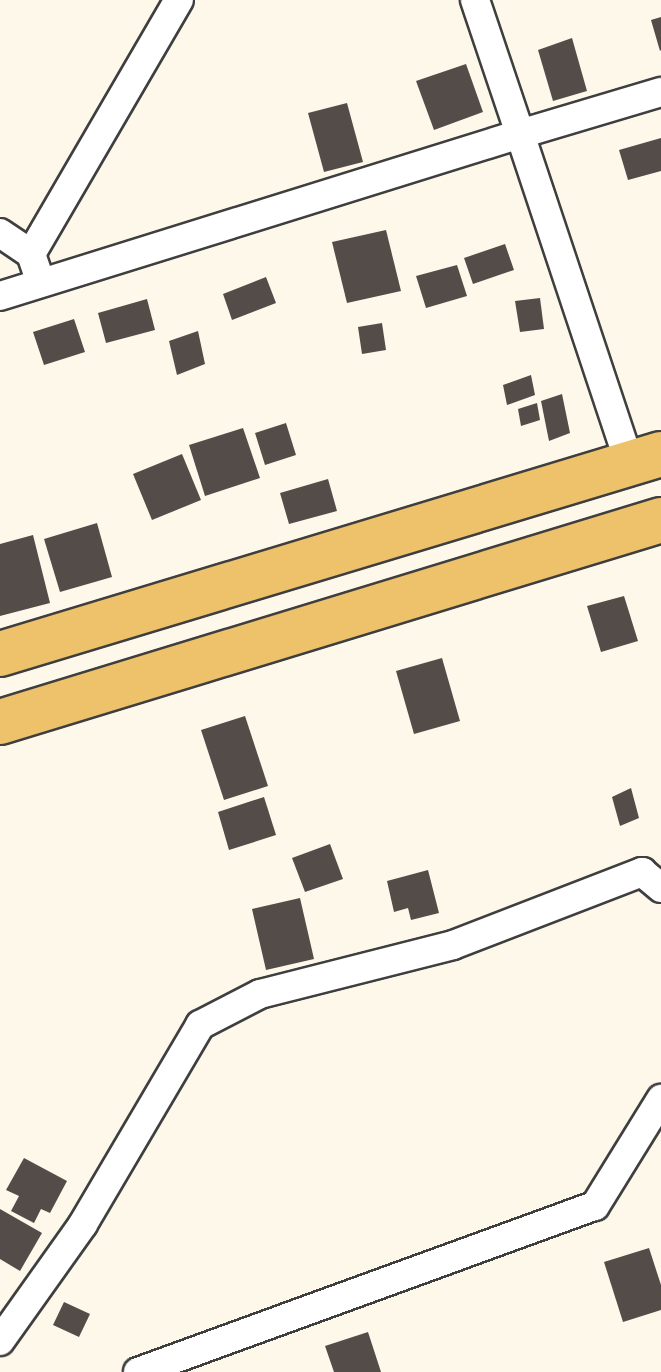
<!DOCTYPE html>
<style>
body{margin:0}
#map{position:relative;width:661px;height:1372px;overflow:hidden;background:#fef8eb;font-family:Spectral,serif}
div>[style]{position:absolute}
.building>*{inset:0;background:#534c49}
.roads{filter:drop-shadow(2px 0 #3f3f3f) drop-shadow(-2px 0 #3f3f3f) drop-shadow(0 2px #3f3f3f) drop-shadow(0 -2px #3f3f3f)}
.street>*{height:28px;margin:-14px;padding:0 14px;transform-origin:14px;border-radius:14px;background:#fff}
.primary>*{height:44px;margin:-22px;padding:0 22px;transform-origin:22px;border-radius:22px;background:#eec16b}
span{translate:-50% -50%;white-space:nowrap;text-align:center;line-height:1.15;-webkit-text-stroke:8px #fff;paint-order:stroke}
</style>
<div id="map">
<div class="building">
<i style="clip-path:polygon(661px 17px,661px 50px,660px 51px,651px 20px)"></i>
<i style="clip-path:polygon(572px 38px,587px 91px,553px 101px,538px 50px)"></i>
<i style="clip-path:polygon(466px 64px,483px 112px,434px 130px,416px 81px)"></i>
<i style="clip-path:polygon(347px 103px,363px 162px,324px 172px,308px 113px)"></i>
<i style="clip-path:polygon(661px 138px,661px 171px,628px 180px,619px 150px)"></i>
<i style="clip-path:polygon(386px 230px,401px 291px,347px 303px,332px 242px)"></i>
<i style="clip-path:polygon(505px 244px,514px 270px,473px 284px,464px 258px)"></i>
<i style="clip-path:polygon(457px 265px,467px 296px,426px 308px,416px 276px)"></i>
<i style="clip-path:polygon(266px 277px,276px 303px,232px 320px,223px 294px)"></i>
<i style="clip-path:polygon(540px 298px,544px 329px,520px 332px,515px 301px)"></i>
<i style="clip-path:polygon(147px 299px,155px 330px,106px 343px,98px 313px)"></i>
<i style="clip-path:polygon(74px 319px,85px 352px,44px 365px,33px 332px)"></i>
<i style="clip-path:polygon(382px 323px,386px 350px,362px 354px,358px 327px)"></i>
<i style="clip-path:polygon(198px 331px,205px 364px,177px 375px,169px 341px)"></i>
<i style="clip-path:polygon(531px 375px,535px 395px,507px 405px,503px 385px)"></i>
<i style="clip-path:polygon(562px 394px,570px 433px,549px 441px,541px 401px)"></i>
<i style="clip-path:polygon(537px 403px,540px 420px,521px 426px,518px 409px)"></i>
<i style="clip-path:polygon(286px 423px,296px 455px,265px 465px,255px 433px)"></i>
<i style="clip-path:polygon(243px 428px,260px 478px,205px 496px,189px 445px)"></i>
<i style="clip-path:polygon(182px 454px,201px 500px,152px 520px,133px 474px)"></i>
<i style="clip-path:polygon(328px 479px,337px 511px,289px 524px,280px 493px)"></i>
<i style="clip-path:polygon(97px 523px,112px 577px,60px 592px,44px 539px)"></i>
<i style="clip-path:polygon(33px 535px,50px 603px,0 616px,0 544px)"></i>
<i style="clip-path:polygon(624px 596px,638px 641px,601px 652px,587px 606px)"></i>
<i style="clip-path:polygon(442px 658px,460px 721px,414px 734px,396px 671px)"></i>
<i style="clip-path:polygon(245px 716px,268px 786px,224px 800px,201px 730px)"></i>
<i style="clip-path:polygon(631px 788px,639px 818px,620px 826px,612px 797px)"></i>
<i style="clip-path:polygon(264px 797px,276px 835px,229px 850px,218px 812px)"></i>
<i style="clip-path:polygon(330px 844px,343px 879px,305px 892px,292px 858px)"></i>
<i style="clip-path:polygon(428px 870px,439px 913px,411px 920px,408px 908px,394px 912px,387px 881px)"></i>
<i style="clip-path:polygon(300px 898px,314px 959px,266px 970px,252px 909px)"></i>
<i style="clip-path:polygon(24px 1158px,67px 1181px,50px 1213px,41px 1209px,34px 1223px,11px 1211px,19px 1196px,6px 1190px)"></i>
<i style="clip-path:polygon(0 1209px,42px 1233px,20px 1271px,0 1259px)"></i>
<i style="clip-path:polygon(649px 1248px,661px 1285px,661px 1310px,623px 1322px,604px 1262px)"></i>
<i style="clip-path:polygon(64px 1302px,90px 1314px,79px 1337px,53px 1325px)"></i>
<i style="clip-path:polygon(368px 1332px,381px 1372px,334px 1372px,325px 1346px)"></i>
</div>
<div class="roads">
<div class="street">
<i style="left:475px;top:0;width:141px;rotate:71.4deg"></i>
<i style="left:520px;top:134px;width:147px;rotate:-16.6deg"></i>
<i style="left:0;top:233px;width:37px;rotate:34deg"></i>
<i style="left:31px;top:254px;width:18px;rotate:71deg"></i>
<i style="left:31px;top:254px;width:294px;rotate:-59.8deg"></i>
<i style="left:0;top:296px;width:545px;rotate:-17.3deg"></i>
<i style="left:520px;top:134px;width:348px;rotate:71.6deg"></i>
<i style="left:0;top:1341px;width:143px;rotate:-54.6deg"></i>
<i style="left:83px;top:1224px;width:231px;rotate:-59.5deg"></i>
<i style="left:200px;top:1025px;width:68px;rotate:-27.3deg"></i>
<i style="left:260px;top:994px;width:199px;rotate:-14.2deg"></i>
<i style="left:453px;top:945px;width:203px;rotate:-21.1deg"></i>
<i style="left:642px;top:872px;width:25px;rotate:40deg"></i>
<i style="left:138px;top:1372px;width:486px;rotate:-20deg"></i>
<i style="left:595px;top:1206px;width:126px;rotate:-58.3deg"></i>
</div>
<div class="primary">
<i style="left:0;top:654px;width:691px;rotate:-16.83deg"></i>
<i style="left:0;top:722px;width:691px;rotate:-16.99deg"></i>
</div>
</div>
</div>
